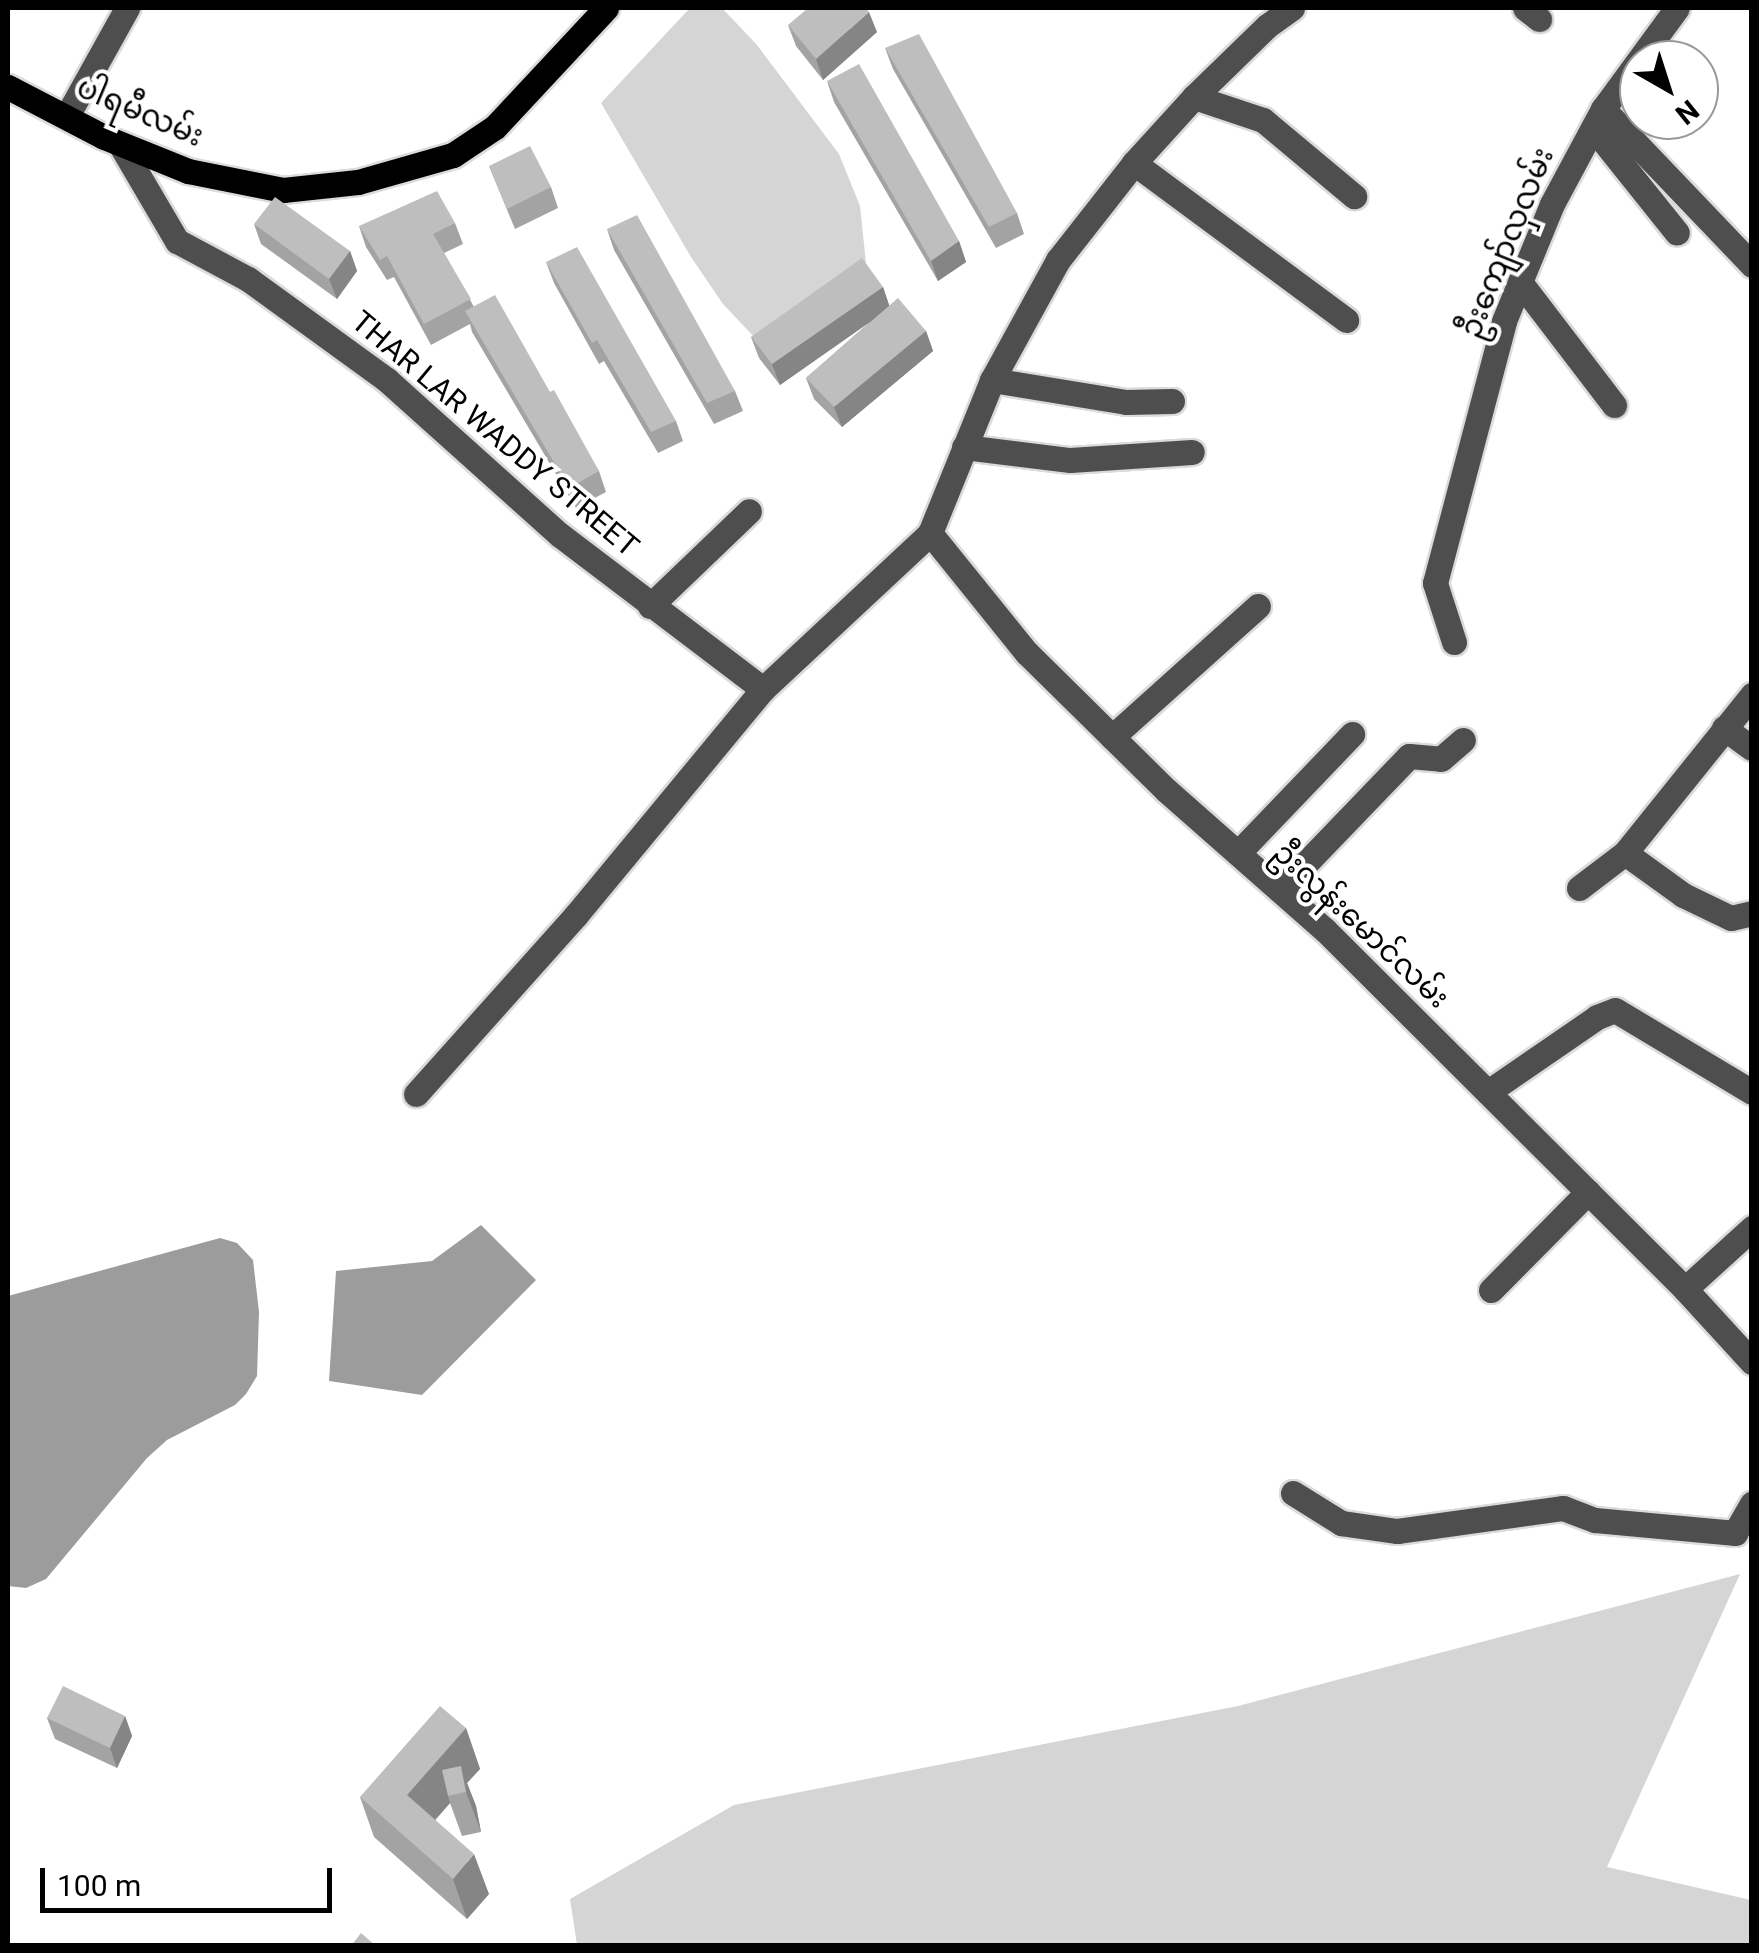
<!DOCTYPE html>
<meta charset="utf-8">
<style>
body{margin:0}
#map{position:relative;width:1759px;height:1953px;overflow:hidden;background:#fff;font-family:Roboto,"Noto Sans Myanmar",sans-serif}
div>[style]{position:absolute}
.green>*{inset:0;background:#d5d5d5}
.water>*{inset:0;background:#9c9c9c}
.roads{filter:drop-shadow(2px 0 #dbdbdb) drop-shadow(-2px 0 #dbdbdb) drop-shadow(0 2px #dbdbdb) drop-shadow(0 -2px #dbdbdb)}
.minor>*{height:25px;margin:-12.5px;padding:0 12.5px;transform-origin:12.5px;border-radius:12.5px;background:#4e4e4e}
.major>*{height:25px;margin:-12.5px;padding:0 12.5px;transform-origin:12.5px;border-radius:12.5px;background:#000}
.wall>*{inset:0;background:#a3a3a3}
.shaded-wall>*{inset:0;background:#858585}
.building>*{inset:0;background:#bebebe}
span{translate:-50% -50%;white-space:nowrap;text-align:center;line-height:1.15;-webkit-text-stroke:8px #fff;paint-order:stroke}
.street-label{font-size:30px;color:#000}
.frame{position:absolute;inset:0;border:10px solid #000;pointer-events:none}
.north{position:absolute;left:1619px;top:40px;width:100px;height:100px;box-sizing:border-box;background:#fff;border:2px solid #999;border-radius:50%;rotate:141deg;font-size:28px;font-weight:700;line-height:40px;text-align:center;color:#000}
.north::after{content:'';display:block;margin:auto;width:35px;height:45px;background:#000;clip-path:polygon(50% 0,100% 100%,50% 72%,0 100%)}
.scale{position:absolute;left:40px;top:1868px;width:292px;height:45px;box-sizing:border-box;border:5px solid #000;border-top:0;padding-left:12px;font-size:30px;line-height:35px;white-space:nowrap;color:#000;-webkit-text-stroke:8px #fff;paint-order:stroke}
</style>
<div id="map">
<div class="green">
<i style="clip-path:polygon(690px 8px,722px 8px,757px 45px,839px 154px,860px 206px,866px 263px,757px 340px,723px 304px,691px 257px,601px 103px)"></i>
<i style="clip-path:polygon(1740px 1574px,1607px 1867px,1751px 1900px,1751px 1945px,577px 1945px,570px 1899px,734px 1805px,1238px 1706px)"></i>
</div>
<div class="water">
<i style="clip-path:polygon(481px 1225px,536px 1280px,422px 1395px,329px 1381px,336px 1271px,432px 1261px)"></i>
<i style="clip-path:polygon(220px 1238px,237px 1243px,253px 1260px,259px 1312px,257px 1376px,246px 1394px,235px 1405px,167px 1440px,147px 1458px,46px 1579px,26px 1588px,8px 1586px,8px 1296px)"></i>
</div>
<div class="roads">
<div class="minor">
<i style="left:1525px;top:8px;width:18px;rotate:38deg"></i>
<i style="left:1194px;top:97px;width:73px;rotate:18.4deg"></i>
<i style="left:1263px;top:120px;width:119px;rotate:39.9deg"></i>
<i style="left:1603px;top:109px;width:216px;rotate:46.3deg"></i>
<i style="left:67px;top:116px;width:124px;rotate:-60.9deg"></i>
<i style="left:1593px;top:128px;width:134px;rotate:51.3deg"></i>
<i style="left:120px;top:144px;width:113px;rotate:59.6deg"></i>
<i style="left:177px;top:241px;width:81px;rotate:28.2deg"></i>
<i style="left:248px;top:279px;width:172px;rotate:36deg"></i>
<i style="left:387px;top:380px;width:232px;rotate:41.9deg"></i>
<i style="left:560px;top:535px;width:255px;rotate:37.2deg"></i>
<i style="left:1134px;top:163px;width:264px;rotate:36.5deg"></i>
<i style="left:1520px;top:282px;width:155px;rotate:52.6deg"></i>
<i style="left:992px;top:380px;width:136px;rotate:9.3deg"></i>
<i style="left:1126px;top:402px;width:46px;rotate:-1.2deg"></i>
<i style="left:964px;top:447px;width:107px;rotate:7deg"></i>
<i style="left:1070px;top:460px;width:122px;rotate:-3.8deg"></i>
<i style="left:930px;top:533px;width:154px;rotate:51.1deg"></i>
<i style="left:1027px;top:653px;width:195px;rotate:44.6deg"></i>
<i style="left:1166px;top:790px;width:212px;rotate:41.4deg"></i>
<i style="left:1325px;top:930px;width:508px;rotate:44.92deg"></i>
<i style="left:1685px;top:1289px;width:99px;rotate:47.5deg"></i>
<i style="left:650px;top:606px;width:137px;rotate:-43.8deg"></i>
<i style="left:1454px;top:642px;width:62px;rotate:-107.9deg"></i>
<i style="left:1435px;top:583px;width:271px;rotate:-75.2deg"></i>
<i style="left:1504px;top:321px;width:126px;rotate:-67.7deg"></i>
<i style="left:1552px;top:204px;width:108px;rotate:-61.8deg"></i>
<i style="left:1603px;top:109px;width:125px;rotate:-53.8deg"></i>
<i style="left:1724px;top:728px;width:34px;rotate:36deg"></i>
<i style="left:1112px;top:737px;width:196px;rotate:-41.9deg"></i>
<i style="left:1238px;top:853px;width:165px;rotate:-46.2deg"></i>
<i style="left:1625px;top:853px;width:72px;rotate:35.9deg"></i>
<i style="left:1683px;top:895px;width:53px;rotate:25.6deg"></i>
<i style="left:1731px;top:918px;width:22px;rotate:-13deg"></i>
<i style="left:1579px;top:888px;width:58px;rotate:-37.3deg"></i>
<i style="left:1625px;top:853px;width:203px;rotate:-51.2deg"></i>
<i style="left:1280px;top:890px;width:186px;rotate:-46.1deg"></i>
<i style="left:1409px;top:756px;width:32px;rotate:5deg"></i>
<i style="left:1441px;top:759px;width:29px;rotate:-41deg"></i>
<i style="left:1488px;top:1092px;width:132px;rotate:-34.5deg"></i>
<i style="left:1597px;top:1017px;width:19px;rotate:-21deg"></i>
<i style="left:1615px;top:1010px;width:160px;rotate:30.9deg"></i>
<i style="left:416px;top:1094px;width:240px;rotate:-48.2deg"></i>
<i style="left:576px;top:915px;width:293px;rotate:-50.4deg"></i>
<i style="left:763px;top:689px;width:229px;rotate:-43deg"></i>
<i style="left:930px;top:533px;width:165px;rotate:-67.9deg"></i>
<i style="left:992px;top:380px;width:137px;rotate:-61.2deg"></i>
<i style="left:1058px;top:260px;width:123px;rotate:-51.9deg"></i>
<i style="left:1134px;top:163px;width:89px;rotate:-47.7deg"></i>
<i style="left:1194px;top:97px;width:102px;rotate:-44.2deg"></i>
<i style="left:1267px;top:26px;width:31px;rotate:-36deg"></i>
<i style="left:1685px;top:1289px;width:91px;rotate:-42.3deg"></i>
<i style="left:1491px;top:1290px;width:138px;rotate:-45.3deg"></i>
<i style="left:1293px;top:1493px;width:57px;rotate:32deg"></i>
<i style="left:1341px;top:1523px;width:57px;rotate:8.1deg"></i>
<i style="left:1397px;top:1531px;width:168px;rotate:-7.9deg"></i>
<i style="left:1563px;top:1508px;width:34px;rotate:21deg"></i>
<i style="left:1595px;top:1520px;width:141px;rotate:5.3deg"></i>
<i style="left:1735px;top:1533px;width:34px;rotate:-60deg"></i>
</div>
<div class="major">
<i style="left:8px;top:87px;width:108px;rotate:27.5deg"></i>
<i style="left:104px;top:137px;width:91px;rotate:22deg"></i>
<i style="left:188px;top:171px;width:97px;rotate:11.3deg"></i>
<i style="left:283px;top:190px;width:75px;rotate:-6.1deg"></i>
<i style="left:358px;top:182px;width:99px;rotate:-15.9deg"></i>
<i style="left:453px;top:155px;width:50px;rotate:-33.7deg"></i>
<i style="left:495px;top:127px;width:163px;rotate:-47deg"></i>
</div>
</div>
<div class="wall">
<i style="clip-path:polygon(788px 25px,877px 32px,823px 80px,796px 46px)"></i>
<i style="clip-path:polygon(885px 48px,1017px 213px,1024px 234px,996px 248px,893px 69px)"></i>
<i style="clip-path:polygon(827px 81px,959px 241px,966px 262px,938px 281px,834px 102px)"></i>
<i style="clip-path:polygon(489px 166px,551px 187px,558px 208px,515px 229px)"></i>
<i style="clip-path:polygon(455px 223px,463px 244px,444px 253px,474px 307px,550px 392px,599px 471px,606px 492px,576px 508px,472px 332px,470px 324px,431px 345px,394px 277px,387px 280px,366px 247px,359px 226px)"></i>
<i style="clip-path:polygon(254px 224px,350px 251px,357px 271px,337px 299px,261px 244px)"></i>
<i style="clip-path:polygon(607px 229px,735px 391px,743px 411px,714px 424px,614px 250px)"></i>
<i style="clip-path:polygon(546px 262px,676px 421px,683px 441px,658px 453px,604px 361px,599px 364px,554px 283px)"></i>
<i style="clip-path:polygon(883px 287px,889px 305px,926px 331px,933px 351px,842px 427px,814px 399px,806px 378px,871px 321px,780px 385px,759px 358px,751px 337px)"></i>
<i style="clip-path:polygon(125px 1716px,132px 1736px,117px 1768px,55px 1739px,47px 1718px)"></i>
<i style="clip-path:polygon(466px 1728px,480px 1769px,467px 1783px,476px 1806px,481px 1832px,462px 1836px,450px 1803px,435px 1820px,489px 1894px,467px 1919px,374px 1837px,360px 1797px)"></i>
</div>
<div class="shaded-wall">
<i style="clip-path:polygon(869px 12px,877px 32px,823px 80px,816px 59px)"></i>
<i style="clip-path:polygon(959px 241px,966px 262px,938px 281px,931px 261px)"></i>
<i style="clip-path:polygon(350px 251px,357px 271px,337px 299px,329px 279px)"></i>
<i style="clip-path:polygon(883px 287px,890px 308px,780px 385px,772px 364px)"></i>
<i style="clip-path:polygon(926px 331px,933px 351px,842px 427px,834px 407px)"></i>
<i style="clip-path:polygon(125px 1716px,132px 1736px,117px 1768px,110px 1748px)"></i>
<i style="clip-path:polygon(466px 1728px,480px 1769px,467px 1783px,476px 1806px,481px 1832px,466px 1792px,448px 1796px,450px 1803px,422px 1835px,407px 1795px)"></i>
<i style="clip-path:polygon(474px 1854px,489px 1894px,467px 1919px,453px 1879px)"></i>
</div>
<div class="building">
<i style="clip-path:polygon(808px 8px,866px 8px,869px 12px,816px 59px,788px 25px)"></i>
<i style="clip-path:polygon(919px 34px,1017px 213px,989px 227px,885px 48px)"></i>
<i style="clip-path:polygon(859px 64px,959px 241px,931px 261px,827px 81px)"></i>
<i style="clip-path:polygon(530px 146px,551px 187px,507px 209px,489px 166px)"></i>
<i style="clip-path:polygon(437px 191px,455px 223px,433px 234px,471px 299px,424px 324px,387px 256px,380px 260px,359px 226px)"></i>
<i style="clip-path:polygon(275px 197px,350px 251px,329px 279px,254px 224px)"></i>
<i style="clip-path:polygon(637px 215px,735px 391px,707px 403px,607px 229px)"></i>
<i style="clip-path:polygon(577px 247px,676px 421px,651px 432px,597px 340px,592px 343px,546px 262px)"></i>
<i style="clip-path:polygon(862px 258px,883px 287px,772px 364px,751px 337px)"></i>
<i style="clip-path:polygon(495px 295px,550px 392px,554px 390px,599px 471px,569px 488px,465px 311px)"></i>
<i style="clip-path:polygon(898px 298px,926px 331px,834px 407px,806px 378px)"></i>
<i style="clip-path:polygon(63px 1686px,125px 1716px,110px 1748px,47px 1718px)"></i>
<i style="clip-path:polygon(440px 1706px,466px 1728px,407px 1795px,474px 1854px,453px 1879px,360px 1797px)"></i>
<i style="clip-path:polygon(461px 1766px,466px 1792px,448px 1796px,442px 1770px)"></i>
<i style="clip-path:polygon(361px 1933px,376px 1946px,351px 1946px)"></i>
</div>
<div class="street-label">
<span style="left:140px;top:112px;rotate:23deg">ပါရမီလမ်း</span>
<span style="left:1507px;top:243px;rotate:-68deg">ဦးကျော်လှလမ်း</span>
<span style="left:495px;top:434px;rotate:40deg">THAR LAR WADDY STREET</span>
<span style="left:1361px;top:925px;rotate:43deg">ဦးလွန်းမောင်လမ်း</span>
</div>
<div class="frame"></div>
<div class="north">N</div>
<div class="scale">100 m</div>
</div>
